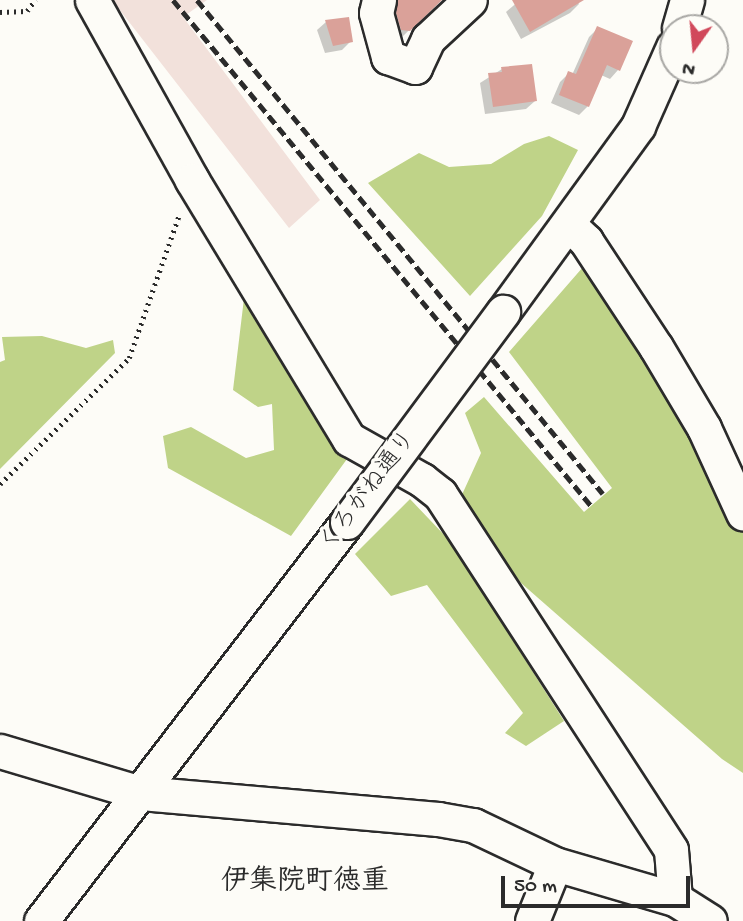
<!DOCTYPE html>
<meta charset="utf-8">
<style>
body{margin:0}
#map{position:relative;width:743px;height:921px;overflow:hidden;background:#fdfcf7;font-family:"Gochi Hand","Klee One",sans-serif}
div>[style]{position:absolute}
.built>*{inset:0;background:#f2e1db}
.green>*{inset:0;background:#bfd388}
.shadow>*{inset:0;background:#0003}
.building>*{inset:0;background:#daa199}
.path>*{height:4.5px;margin-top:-2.25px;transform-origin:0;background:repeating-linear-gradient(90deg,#2b2b2b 0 2px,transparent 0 7px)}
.roads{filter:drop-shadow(2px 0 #2b2b2b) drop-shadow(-2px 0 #2b2b2b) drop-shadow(0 2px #2b2b2b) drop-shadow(0 -2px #2b2b2b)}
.minor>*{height:33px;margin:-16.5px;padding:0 16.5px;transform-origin:16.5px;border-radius:16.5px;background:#fdfcf7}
.rail>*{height:5px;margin-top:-2.5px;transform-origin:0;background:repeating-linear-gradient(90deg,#2b2b2b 0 10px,transparent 0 15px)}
.bridges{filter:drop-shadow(2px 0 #2b2b2b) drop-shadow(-2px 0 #2b2b2b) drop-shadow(0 2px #2b2b2b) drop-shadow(0 -2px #2b2b2b)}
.minor-bridge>*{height:33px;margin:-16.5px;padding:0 16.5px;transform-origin:16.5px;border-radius:16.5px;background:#fdfcf7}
span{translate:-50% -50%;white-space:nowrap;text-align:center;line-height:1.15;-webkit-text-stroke:7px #fdfcf7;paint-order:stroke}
.street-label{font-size:24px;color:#2b2b2b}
.quarter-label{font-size:28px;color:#2b2b2b;font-weight:700}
.north{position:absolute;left:659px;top:14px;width:70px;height:70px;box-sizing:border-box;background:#fdfcf7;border:2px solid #a9a8a5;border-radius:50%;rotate:195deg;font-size:19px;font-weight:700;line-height:28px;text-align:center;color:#2b2b2b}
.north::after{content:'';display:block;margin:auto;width:24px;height:32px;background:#d1495b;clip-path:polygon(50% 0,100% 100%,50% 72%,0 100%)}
.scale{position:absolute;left:501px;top:876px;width:189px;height:32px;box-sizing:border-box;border:4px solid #2b2b2b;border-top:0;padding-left:9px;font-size:21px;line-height:24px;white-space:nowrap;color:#2b2b2b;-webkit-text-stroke:5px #fdfcf7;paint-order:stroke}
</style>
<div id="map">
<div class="built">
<i style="clip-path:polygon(112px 0,207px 0,183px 17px,320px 200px,289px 228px)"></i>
</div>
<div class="green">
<i style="clip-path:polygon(549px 136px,578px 150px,542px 216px,470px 296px,368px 183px,419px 153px,449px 167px,491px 164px,524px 144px)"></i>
<i style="clip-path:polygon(590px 259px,743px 524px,743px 773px,722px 759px,521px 583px,460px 499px,481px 453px,465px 413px,484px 397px,584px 512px,612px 488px,509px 352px)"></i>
<i style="clip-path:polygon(245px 290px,347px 459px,291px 536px,168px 468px,163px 436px,191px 427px,246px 458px,274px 450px,272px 404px,258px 407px,233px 390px)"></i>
<i style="clip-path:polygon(42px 336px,86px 348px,113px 340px,115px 353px,0 469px,0 362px,5px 360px,2px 337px)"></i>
<i style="clip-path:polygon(410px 499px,449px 540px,564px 721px,526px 746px,505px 733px,523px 713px,427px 585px,391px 596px,355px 554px)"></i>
</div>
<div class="shadow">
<i style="clip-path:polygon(387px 0,440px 0,400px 39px)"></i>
<i style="clip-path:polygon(520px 0,577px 0,579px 4px,570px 13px,521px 39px,506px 12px)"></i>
<i style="clip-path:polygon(326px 22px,351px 41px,342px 50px,325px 53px,317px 30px)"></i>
<i style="clip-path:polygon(598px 28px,618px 70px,610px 79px,601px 75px,588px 106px,579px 115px,551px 103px,560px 82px,569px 73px,572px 75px,589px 37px)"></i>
<i style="clip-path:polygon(502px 69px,535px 101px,526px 109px,485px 114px,480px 83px)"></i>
</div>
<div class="building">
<i style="clip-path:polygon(398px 0,442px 0,410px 31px,401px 30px,396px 13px)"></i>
<i style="clip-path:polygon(512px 0,584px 0,530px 32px)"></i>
<i style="clip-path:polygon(349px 17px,353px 42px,333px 46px,325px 20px)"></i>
<i style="clip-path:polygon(597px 26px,633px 41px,620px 71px,607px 65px,589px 107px,559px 95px,568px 71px,576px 74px)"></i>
<i style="clip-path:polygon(532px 64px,537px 101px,493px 107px,488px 73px,502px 72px,501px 67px)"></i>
</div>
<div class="path">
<i style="left:0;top:12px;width:27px;rotate:-2deg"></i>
<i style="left:27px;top:11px;width:14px;rotate:-54deg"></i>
<i style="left:0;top:484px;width:180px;rotate:-44.3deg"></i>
<i style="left:129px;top:358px;width:151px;rotate:-70.7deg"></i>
</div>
<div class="roads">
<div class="minor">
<i style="left:92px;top:0;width:206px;rotate:60.9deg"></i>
<i style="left:192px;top:180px;width:303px;rotate:58.8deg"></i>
<i style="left:349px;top:439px;width:84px;rotate:29.3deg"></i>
<i style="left:422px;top:480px;width:23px;rotate:38deg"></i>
<i style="left:440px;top:494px;width:424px;rotate:57deg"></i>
<i style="left:671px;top:850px;width:49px;rotate:85.3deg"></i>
<i style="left:379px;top:0;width:13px;rotate:103deg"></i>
<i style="left:376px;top:13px;width:46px;rotate:74.7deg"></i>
<i style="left:388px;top:57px;width:29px;rotate:20deg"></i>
<i style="left:415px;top:67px;width:31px;rotate:-65deg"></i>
<i style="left:428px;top:39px;width:57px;rotate:-42.9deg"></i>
<i style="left:679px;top:28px;width:29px;rotate:-74deg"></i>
<i style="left:568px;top:224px;width:25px;rotate:43deg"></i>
<i style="left:586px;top:241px;width:127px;rotate:56.6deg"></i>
<i style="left:656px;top:347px;width:94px;rotate:59.3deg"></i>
<i style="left:704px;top:428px;width:94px;rotate:65.4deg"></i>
<i style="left:503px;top:312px;width:230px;rotate:-54deg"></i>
<i style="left:638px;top:126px;width:86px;rotate:-66.1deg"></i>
<i style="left:0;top:751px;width:147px;rotate:16.6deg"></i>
<i style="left:141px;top:793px;width:298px;rotate:5deg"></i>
<i style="left:438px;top:819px;width:36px;rotate:10deg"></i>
<i style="left:473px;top:825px;width:91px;rotate:25.4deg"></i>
<i style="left:555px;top:864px;width:125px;rotate:16.3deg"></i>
<i style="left:675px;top:899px;width:41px;rotate:32.2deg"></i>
<i style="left:41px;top:921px;width:503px;rotate:-52.51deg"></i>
<i style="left:532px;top:921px;width:61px;rotate:-68deg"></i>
</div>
</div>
<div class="rail">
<i style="left:173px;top:0;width:658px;rotate:50.43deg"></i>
<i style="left:197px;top:0;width:639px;rotate:50.58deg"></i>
</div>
<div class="bridges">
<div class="minor-bridge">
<i style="left:347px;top:522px;width:262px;rotate:-53.4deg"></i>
</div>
</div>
<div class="street-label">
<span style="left:369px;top:492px;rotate:-53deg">くろがね通り</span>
</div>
<div class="quarter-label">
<span style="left:305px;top:883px">伊集院町徳重</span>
</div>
<div class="north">N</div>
<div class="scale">50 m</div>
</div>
